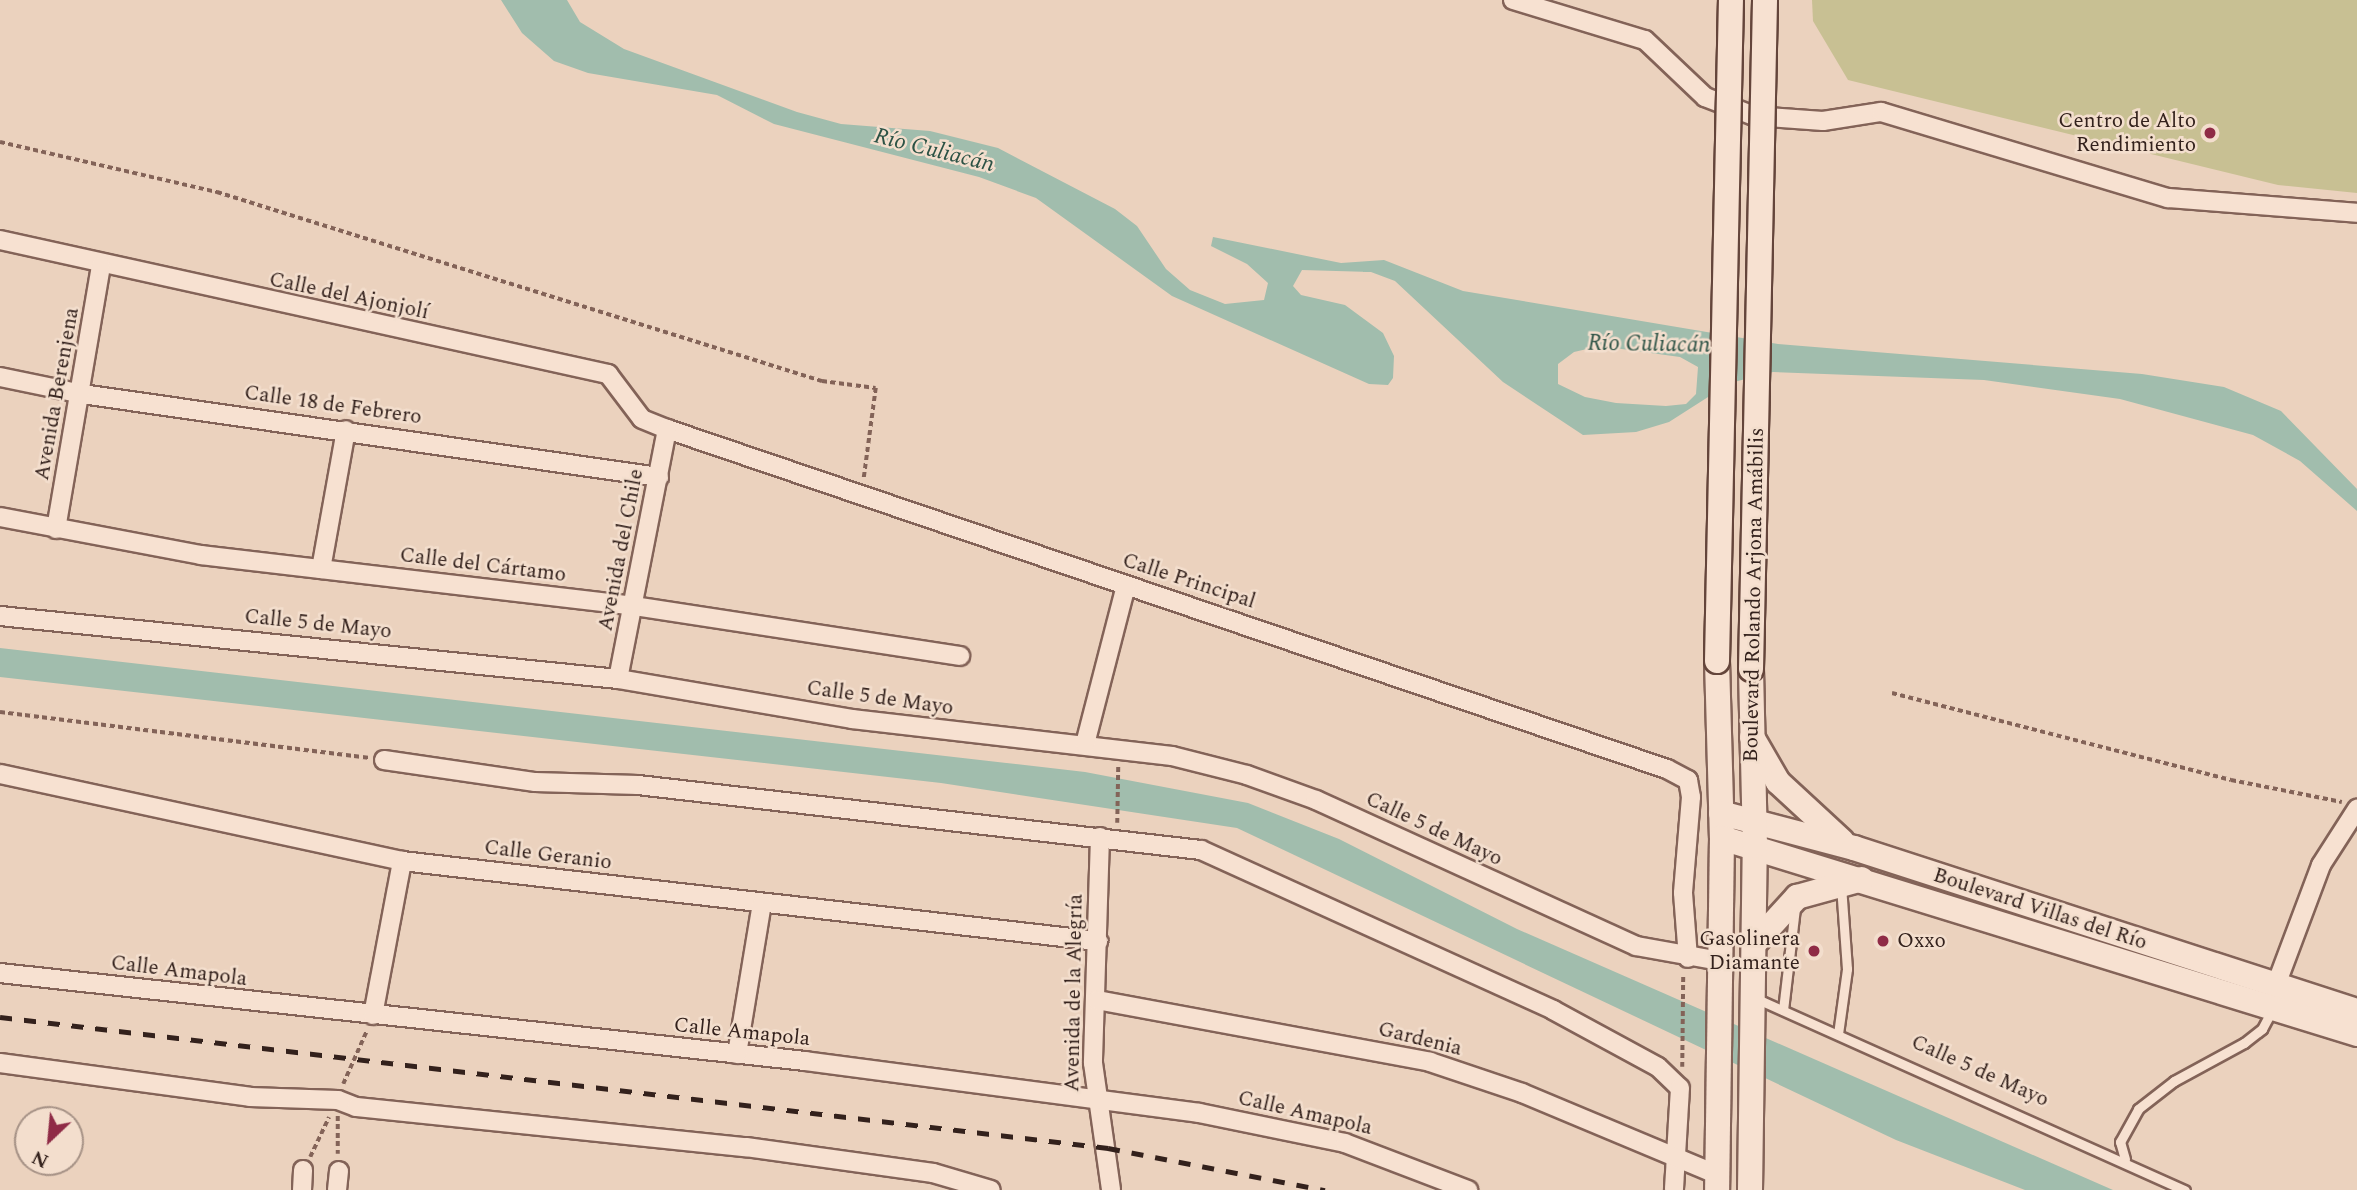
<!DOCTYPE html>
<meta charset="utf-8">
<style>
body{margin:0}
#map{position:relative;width:2357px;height:1190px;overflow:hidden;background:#ebd2be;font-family:Spectral,serif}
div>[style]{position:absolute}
.green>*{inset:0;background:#c8c093}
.water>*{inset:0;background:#a1bdad}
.path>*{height:3.5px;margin-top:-1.75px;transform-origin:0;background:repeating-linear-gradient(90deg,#836358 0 5px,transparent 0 8.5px)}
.roads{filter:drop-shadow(2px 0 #836358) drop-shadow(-2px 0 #836358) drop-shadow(0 2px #836358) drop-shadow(0 -2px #836358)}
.lane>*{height:9px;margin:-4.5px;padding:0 4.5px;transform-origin:4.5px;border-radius:4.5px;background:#f7e1d1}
.street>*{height:18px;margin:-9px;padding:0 9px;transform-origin:9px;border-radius:9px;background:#f7e1d1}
.secondary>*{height:24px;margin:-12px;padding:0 12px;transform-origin:12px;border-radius:12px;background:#f7e1d1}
.rail>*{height:5px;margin-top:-2.5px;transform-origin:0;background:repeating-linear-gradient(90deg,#33211c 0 12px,transparent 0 24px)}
.bridges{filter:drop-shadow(2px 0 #64453b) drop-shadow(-2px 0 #64453b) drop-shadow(0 2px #64453b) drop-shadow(0 -2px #64453b)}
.secondary-bridge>*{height:24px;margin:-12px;padding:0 12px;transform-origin:12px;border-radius:12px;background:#f7e1d1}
.dots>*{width:19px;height:19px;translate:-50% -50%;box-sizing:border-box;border:4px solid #f3decd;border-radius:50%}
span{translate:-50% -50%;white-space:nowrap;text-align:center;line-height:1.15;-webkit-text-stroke:5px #f3decd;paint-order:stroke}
.poi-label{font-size:21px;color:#33211c}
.right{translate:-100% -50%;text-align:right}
.left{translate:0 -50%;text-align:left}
.street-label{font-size:21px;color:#33211c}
.water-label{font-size:23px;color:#2c5245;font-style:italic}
.north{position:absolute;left:14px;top:1106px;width:70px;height:70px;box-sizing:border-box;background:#f3decd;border:2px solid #a69286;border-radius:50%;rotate:206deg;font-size:19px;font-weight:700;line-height:28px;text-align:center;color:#33211c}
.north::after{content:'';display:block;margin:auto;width:24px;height:32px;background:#8f2b46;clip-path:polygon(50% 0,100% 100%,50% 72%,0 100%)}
</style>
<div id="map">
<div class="green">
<i style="clip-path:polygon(1812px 0,2357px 0,2357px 193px,2278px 185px,1848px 80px,1813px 21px)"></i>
</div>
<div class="water">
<i style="clip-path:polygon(evenodd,501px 0,567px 0,580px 22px,624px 49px,797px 112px,841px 124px,930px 131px,998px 148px,1115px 209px,1137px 226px,1166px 269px,1190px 290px,1225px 304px,1264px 300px,1268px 283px,1247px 264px,1211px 246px,1213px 237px,1341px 263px,1384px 260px,1463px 291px,1778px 344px,2142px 374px,2224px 387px,2281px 411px,2357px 489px,2357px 511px,2300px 461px,2253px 435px,2120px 399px,1984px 380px,1773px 372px,1730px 383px,1669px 422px,1636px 432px,1583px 435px,1503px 382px,1395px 281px,1371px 272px,1302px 270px,1293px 286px,1301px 295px,1345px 305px,1383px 333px,1394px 356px,1393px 378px,1388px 385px,1369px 384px,1172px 296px,1036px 198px,979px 177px,774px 124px,717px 95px,588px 73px,554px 61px,522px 33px,501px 0,1600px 346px,1680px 357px,1698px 367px,1696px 394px,1686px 404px,1666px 406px,1616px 403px,1585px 397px,1558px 384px,1558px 364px,1574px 352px,1600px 346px)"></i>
<i style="clip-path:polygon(0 648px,1085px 772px,1248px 803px,1339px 839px,1517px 929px,2113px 1190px,2025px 1190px,1896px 1140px,1237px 828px,941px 783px,0 677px)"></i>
</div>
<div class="path">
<i style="left:0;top:142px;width:223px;rotate:13deg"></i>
<i style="left:217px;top:192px;width:634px;rotate:17.35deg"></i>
<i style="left:822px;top:381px;width:54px;rotate:7.4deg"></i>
<i style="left:876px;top:388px;width:91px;rotate:97.6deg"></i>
<i style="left:1892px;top:693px;width:350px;rotate:14.4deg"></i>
<i style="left:2231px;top:780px;width:113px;rotate:11.2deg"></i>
<i style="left:0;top:712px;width:373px;rotate:7.1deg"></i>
<i style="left:1117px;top:823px;width:58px;rotate:-89deg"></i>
<i style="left:1682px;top:1067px;width:93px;rotate:-89.4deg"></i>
<i style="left:343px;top:1084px;width:59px;rotate:-66deg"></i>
<i style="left:338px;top:1116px;width:38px;rotate:90deg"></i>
<i style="left:310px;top:1157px;width:44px;rotate:-64.6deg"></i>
</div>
<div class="roads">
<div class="lane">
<i style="left:1755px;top:998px;width:471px;rotate:24.1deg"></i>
<i style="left:1783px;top:1010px;width:103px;rotate:-83.3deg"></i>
<i style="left:1838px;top:1034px;width:66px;rotate:-82.1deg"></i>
<i style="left:1847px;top:969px;width:83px;rotate:-94.1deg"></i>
<i style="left:2125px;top:1159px;width:18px;rotate:-106deg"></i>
<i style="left:2120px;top:1142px;width:38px;rotate:-61deg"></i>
<i style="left:2138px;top:1109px;width:46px;rotate:-37.9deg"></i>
<i style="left:2174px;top:1081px;width:80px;rotate:-28.5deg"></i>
<i style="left:2244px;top:1043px;width:23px;rotate:-38deg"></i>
<i style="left:2262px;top:1029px;width:24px;rotate:-62deg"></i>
</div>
<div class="street">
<i style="left:1513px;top:0;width:138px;rotate:16.9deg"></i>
<i style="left:1645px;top:40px;width:83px;rotate:43.5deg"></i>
<i style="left:1705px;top:97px;width:53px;rotate:21.2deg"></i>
<i style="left:1754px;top:116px;width:69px;rotate:4.1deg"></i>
<i style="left:1823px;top:121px;width:59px;rotate:-8.8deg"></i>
<i style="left:1881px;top:112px;width:300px;rotate:16.7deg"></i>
<i style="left:2168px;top:198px;width:190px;rotate:4.5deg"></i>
<i style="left:0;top:240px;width:623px;rotate:12.43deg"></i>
<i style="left:608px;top:374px;width:56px;rotate:52.9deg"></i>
<i style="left:642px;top:419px;width:27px;rotate:22deg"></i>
<i style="left:667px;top:429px;width:1056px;rotate:18.78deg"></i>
<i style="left:1667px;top:769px;width:24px;rotate:28deg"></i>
<i style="left:1688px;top:780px;width:17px;rotate:80deg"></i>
<i style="left:1691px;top:797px;width:96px;rotate:94.8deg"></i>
<i style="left:1683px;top:893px;width:65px;rotate:85.6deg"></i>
<i style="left:0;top:377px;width:84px;rotate:11.7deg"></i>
<i style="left:82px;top:394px;width:583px;rotate:8.19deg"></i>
<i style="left:0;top:517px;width:205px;rotate:10.7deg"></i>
<i style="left:201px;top:555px;width:436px;rotate:6.7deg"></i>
<i style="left:634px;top:606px;width:330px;rotate:8.7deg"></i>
<i style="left:56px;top:529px;width:267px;rotate:-80.3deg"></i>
<i style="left:321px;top:569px;width:141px;rotate:-79.8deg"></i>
<i style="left:0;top:616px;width:621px;rotate:5.82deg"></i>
<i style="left:618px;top:679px;width:237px;rotate:9.7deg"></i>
<i style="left:852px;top:719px;width:322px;rotate:6.6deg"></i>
<i style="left:1172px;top:756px;width:77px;rotate:14.2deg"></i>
<i style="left:1247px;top:775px;width:73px;rotate:19.9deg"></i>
<i style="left:1316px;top:800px;width:352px;rotate:24.5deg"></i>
<i style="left:1636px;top:946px;width:84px;rotate:10.2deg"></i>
<i style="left:618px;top:679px;width:255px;rotate:-78.9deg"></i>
<i style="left:1085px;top:744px;width:163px;rotate:-75.5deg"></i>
<i style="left:384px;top:760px;width:153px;rotate:8.3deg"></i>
<i style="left:535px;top:782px;width:103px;rotate:1.7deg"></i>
<i style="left:638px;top:785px;width:567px;rotate:6.59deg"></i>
<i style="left:1201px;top:850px;width:387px;rotate:24.4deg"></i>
<i style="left:1553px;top:1010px;width:119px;rotate:28.5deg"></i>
<i style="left:1658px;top:1067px;width:30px;rotate:44deg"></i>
<i style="left:1680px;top:1088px;width:102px;rotate:93.4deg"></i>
<i style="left:0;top:774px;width:411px;rotate:12.2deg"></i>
<i style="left:402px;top:861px;width:701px;rotate:6.56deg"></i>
<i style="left:1100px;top:837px;width:226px;rotate:91.8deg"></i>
<i style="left:1093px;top:1063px;width:128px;rotate:81.9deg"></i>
<i style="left:0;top:973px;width:810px;rotate:6.24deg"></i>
<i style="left:805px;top:1061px;width:397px;rotate:7.5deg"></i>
<i style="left:1199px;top:1113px;width:149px;rotate:11.6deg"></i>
<i style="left:1345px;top:1143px;width:132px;rotate:20.9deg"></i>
<i style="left:2276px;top:985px;width:128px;rotate:-69.4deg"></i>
<i style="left:2321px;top:865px;width:67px;rotate:-57.3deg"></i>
<i style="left:1097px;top:1000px;width:339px;rotate:10.5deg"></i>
<i style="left:1430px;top:1062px;width:97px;rotate:18.6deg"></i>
<i style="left:1522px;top:1093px;width:212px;rotate:22.7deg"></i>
<i style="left:373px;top:1015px;width:157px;rotate:-79.3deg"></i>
<i style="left:737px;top:1054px;width:153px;rotate:-80.6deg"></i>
<i style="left:0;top:1063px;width:252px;rotate:7.7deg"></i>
<i style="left:250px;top:1097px;width:88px;rotate:2deg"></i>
<i style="left:338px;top:1100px;width:19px;rotate:21deg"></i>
<i style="left:356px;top:1107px;width:392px;rotate:5.9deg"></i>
<i style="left:746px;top:1147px;width:189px;rotate:7.9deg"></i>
<i style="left:933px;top:1173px;width:60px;rotate:16.3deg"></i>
<i style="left:302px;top:1190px;width:20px;rotate:-87deg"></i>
<i style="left:337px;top:1190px;width:19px;rotate:-84deg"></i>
</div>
<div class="secondary">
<i style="left:1717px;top:661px;width:177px;rotate:88.4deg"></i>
<i style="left:1722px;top:838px;width:352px;rotate:90.8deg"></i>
<i style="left:1752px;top:737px;width:52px;rotate:60deg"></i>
<i style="left:1778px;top:782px;width:87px;rotate:42.7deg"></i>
<i style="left:1721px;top:813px;width:138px;rotate:14.7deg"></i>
<i style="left:1854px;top:848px;width:529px;rotate:17.96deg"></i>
<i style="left:1722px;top:838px;width:665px;rotate:17.15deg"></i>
<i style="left:1754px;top:944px;width:64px;rotate:-47.5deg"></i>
<i style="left:1797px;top:897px;width:67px;rotate:-15.5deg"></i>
<i style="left:1750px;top:1190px;width:344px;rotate:-89.2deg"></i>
<i style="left:1755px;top:846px;width:177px;rotate:-91.3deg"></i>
</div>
</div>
<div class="rail">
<i style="left:0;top:1017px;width:1116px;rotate:6.74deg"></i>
<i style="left:1108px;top:1148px;width:221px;rotate:11deg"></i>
</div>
<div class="bridges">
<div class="secondary-bridge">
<i style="left:1717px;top:661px;width:661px;rotate:-88.79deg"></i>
<i style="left:1751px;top:669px;width:669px;rotate:-88.8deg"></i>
</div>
</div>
<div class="dots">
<i style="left:2210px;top:133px;background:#8f2b46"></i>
<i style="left:1883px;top:941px;background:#8f2b46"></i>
<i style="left:1814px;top:951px;background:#8f2b46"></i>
</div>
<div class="poi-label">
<span class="right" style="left:2196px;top:133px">Centro de Alto<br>Rendimiento</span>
<span class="right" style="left:1800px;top:951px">Gasolinera<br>Diamante</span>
<span class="left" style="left:1897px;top:941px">Oxxo</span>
</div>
<div class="street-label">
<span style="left:349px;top:296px;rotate:12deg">Calle del Ajonjolí</span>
<span style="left:57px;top:394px;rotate:-80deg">Avenida Berenjena</span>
<span style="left:333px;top:405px;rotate:8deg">Calle 18 de Febrero</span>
<span style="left:621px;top:550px;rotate:-79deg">Avenida del Chile</span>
<span style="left:483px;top:565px;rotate:7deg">Calle del Cártamo</span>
<span style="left:1189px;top:581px;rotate:18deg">Calle Principal</span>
<span style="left:1754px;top:595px;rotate:-89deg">Boulevard Rolando Arjona Amábilis</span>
<span style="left:318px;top:624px;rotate:6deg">Calle 5 de Mayo</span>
<span style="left:880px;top:698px;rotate:8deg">Calle 5 de Mayo</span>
<span style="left:1434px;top:829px;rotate:25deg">Calle 5 de Mayo</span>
<span style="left:548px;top:855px;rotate:7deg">Calle Geranio</span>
<span style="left:2040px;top:909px;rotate:18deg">Boulevard Villas del Río</span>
<span style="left:179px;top:971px;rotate:7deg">Calle Amapola</span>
<span style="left:1074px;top:993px;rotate:-89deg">Avenida de la Alegría</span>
<span style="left:742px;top:1032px;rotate:6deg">Calle Amapola</span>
<span style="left:1420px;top:1039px;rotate:14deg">Gardenia</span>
<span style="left:1980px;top:1071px;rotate:24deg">Calle 5 de Mayo</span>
<span style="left:1305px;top:1113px;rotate:13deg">Calle Amapola</span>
</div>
<div class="water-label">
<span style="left:934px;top:151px;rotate:14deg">Río Culiacán</span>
<span style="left:1649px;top:345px;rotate:1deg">Río Culiacán</span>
</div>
<div class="north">N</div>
</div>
